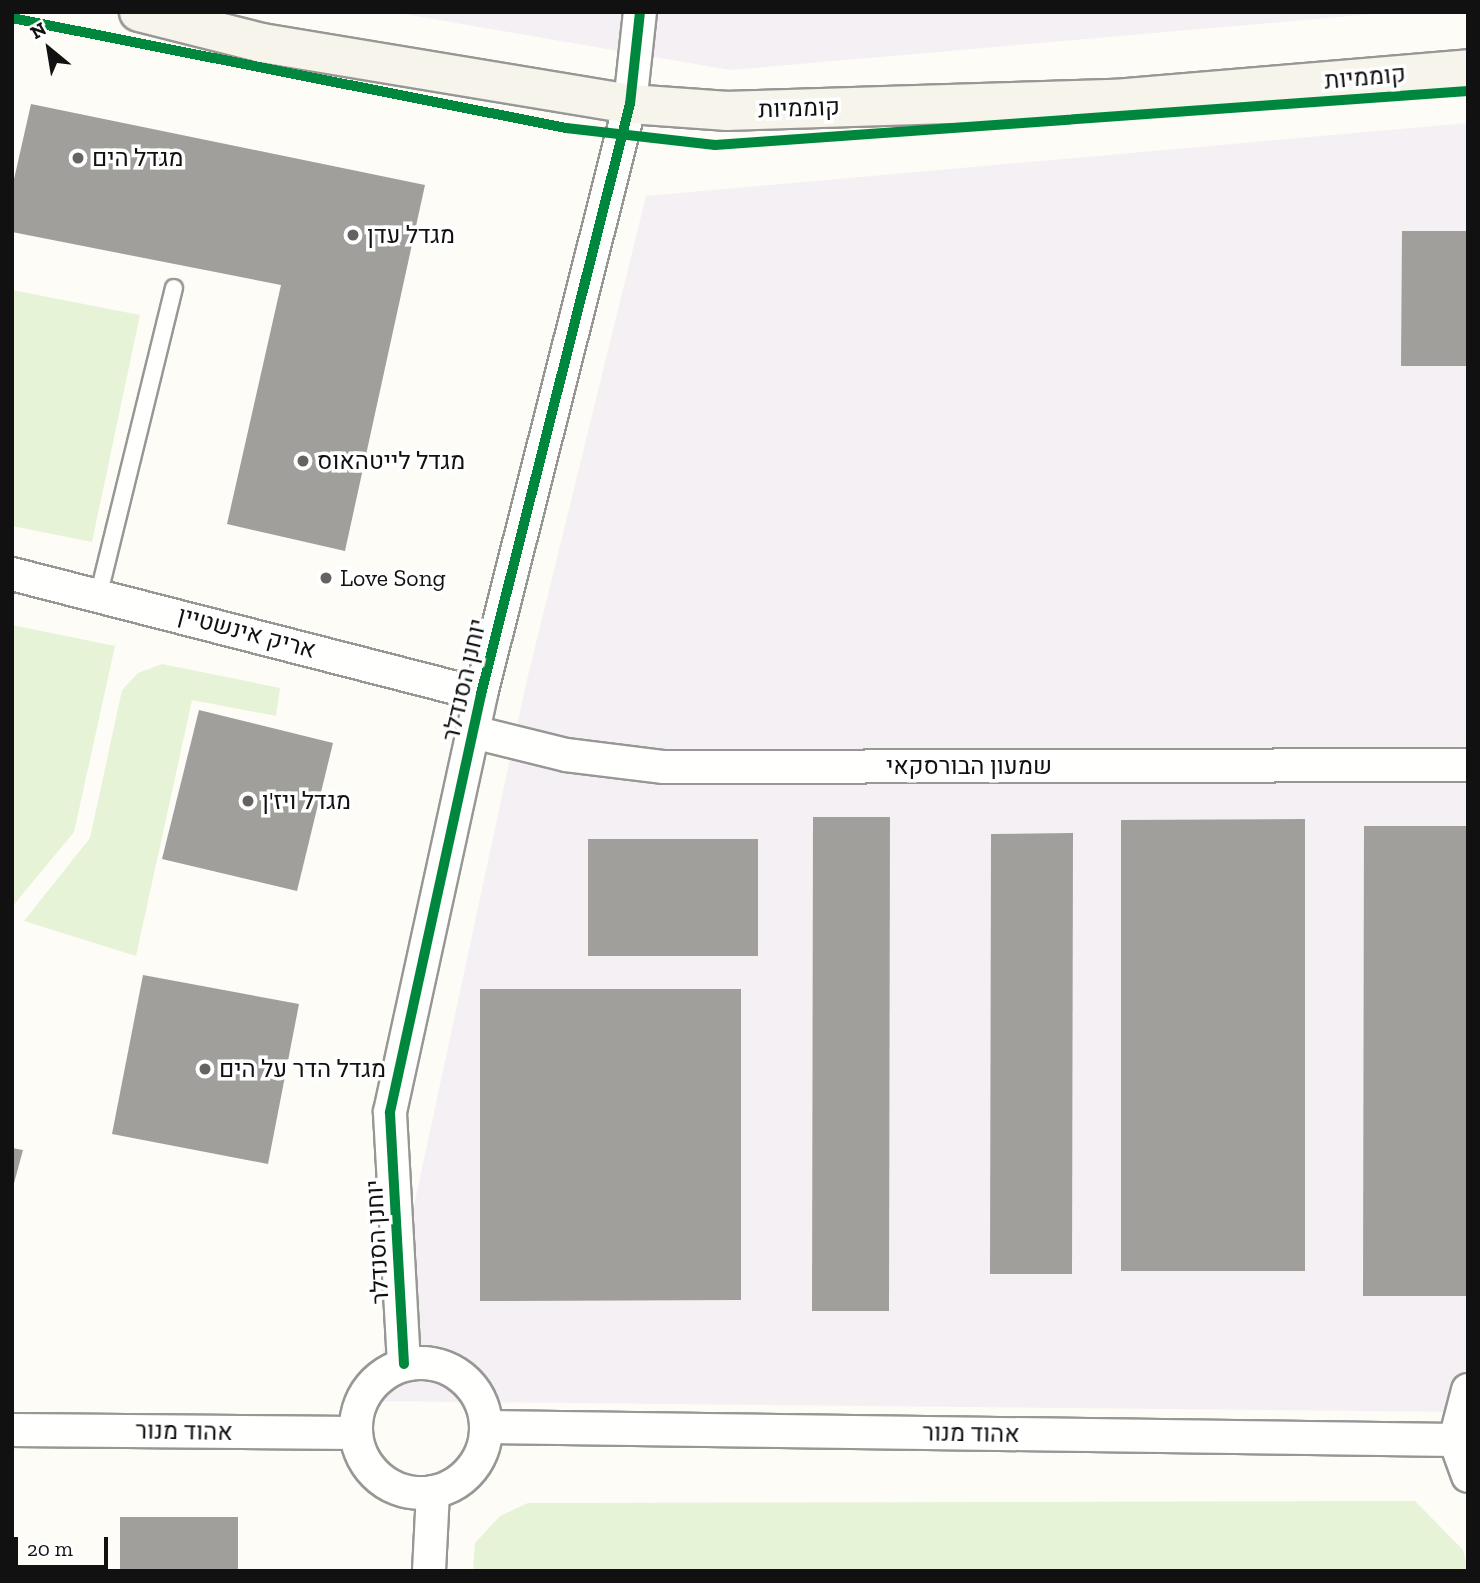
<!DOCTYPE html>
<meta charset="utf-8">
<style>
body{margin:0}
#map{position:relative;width:1480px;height:1583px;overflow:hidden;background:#fdfcf7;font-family:"Zilla Slab",Heebo,serif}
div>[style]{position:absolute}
.industrial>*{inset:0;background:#f5f0f3}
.green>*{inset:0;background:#e7f3d7}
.building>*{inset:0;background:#a19f9c}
.roads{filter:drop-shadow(2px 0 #979795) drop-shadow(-2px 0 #979795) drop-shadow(0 2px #979795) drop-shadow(0 -2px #979795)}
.service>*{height:16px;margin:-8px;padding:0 8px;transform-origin:8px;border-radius:8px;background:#fffffe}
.minor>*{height:32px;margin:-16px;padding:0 16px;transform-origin:16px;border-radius:16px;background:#fffffe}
.minor>.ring{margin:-16px;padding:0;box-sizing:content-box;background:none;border:32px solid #fffffe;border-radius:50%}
.secondary>*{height:38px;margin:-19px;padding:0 19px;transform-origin:19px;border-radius:19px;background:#f6f4eb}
.cycleway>*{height:10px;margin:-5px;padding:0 5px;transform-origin:5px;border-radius:5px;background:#00873e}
.dots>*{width:19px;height:19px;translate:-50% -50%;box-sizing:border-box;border:4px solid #fff;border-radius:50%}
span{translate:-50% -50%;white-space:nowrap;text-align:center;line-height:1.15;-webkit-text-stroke:7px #fff;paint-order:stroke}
.street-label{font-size:24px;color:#111}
.poi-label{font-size:24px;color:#111}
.left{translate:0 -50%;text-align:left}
.frame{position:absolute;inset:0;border:14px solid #111;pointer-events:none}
.north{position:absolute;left:14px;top:14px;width:70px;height:70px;-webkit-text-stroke:5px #fff;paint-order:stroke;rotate:330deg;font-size:19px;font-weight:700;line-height:28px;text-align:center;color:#111}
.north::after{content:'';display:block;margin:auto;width:24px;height:32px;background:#111;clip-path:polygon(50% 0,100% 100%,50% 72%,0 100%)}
.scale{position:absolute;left:14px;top:1537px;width:94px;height:32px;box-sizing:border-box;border:4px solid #111;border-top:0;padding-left:9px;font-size:21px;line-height:24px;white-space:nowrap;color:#111;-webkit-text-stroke:5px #fff;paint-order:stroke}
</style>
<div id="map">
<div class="industrial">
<i style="clip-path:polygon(392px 12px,1395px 12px,730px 70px)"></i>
<i style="clip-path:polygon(1468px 123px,1468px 1412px,372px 1401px,526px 684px,646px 196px)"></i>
</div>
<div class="green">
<i style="clip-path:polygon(12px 290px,140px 315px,92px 542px,12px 526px)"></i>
<i style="clip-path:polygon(12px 625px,115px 646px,74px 832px,12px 907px)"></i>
<i style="clip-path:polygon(162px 664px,280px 688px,276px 716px,192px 700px,136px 956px,24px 921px,90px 838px,122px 690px,138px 673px)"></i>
<i style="clip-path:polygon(1415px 1501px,1463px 1550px,1468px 1571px,473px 1571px,475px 1543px,500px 1516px,528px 1503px)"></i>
</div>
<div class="building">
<i style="clip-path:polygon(31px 104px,425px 185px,345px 551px,227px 524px,281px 285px,12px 232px,12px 188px)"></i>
<i style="clip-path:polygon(1402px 231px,1468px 231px,1468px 366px,1401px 366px)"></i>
<i style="clip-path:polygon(199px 710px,333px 743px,297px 891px,162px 859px)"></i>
<i style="clip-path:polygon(813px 817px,890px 817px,889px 1311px,812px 1311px)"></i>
<i style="clip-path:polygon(1305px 819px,1305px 1271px,1121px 1271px,1121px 820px)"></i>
<i style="clip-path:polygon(1364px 826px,1468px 826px,1468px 1296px,1363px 1296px)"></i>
<i style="clip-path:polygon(1073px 833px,1072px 1274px,990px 1274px,991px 834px)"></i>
<i style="clip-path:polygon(588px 839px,758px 839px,758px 956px,588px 956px)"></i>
<i style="clip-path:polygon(143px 975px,299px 1004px,268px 1164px,112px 1134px)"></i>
<i style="clip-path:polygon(480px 989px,741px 989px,741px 1300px,480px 1301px)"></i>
<i style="clip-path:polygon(12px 1148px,23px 1150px,13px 1187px,12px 1187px)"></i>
<i style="clip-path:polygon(120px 1517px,238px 1517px,238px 1571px,120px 1571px)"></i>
</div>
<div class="roads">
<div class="service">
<i style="left:99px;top:593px;width:314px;rotate:-76.2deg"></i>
</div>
<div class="minor">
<i style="left:12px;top:574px;width:484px;rotate:14.4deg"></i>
<i style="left:473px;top:732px;width:96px;rotate:13.9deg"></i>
<i style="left:566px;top:755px;width:99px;rotate:7deg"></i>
<i style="left:664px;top:767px;width:804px;rotate:-0.14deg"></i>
<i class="ring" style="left:356px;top:1363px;width:98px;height:98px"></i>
<i style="left:404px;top:1364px;width:252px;rotate:-93.2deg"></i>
<i style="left:390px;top:1112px;width:428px;rotate:-77.7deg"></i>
<i style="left:481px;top:694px;width:609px;rotate:-75.83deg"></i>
<i style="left:630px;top:104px;width:93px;rotate:-83.8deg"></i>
<i style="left:1468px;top:1390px;width:52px;rotate:104.6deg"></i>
<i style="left:1455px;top:1440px;width:38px;rotate:70deg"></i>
<i style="left:486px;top:1427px;width:969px;rotate:0.77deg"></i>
<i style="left:12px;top:1430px;width:343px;rotate:0.5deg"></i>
<i style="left:429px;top:1571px;width:79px;rotate:-87.1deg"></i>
</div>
<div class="secondary">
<i style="left:139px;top:12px;width:127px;rotate:14.1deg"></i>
<i style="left:262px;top:43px;width:373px;rotate:9.4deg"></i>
<i style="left:630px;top:104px;width:98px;rotate:4.1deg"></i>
<i style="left:728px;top:111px;width:385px;rotate:-1.8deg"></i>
<i style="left:1113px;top:99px;width:356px;rotate:-4.8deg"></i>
</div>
</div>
<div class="cycleway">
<i style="left:12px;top:18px;width:565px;rotate:11.23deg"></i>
<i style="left:566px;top:128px;width:150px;rotate:6.5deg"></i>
<i style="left:715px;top:145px;width:755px;rotate:-4.1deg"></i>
<i style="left:404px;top:1364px;width:252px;rotate:-93.2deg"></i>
<i style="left:390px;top:1112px;width:428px;rotate:-77.7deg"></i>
<i style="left:481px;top:694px;width:609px;rotate:-75.83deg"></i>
<i style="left:630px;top:104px;width:93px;rotate:-83.8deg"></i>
</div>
<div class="dots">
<i style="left:78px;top:158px;background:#646362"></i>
<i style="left:353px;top:235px;background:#646362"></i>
<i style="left:303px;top:461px;background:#646362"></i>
<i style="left:326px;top:578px;background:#646362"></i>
<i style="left:248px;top:801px;background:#646362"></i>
<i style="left:205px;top:1069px;background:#646362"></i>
</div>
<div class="street-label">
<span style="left:1365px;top:77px;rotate:-5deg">קוממיות</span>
<span style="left:799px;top:108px;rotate:-2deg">קוממיות</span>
<span style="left:247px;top:632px;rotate:15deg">אריק אינשטיין</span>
<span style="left:464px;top:680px;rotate:-77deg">יוחנן הסנדלר</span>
<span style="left:969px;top:766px">שמעון הבורסקאי</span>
<span style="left:377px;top:1242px;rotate:-93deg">יוחנן הסנדלר</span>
<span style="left:184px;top:1431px;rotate:1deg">אהוד מנור</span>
<span style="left:971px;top:1433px;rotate:1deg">אהוד מנור</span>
</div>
<div class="poi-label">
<span class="left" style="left:92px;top:158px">מגדל הים</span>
<span class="left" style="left:367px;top:235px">מגדל עדן</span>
<span class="left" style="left:317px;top:461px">מגדל לייטהאוס</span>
<span class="left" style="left:340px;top:578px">Love Song</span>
<span class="left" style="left:262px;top:801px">מגדל ויז'ן</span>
<span class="left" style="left:219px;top:1069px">מגדל הדר על הים</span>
</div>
<div class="frame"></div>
<div class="north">N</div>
<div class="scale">20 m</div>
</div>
